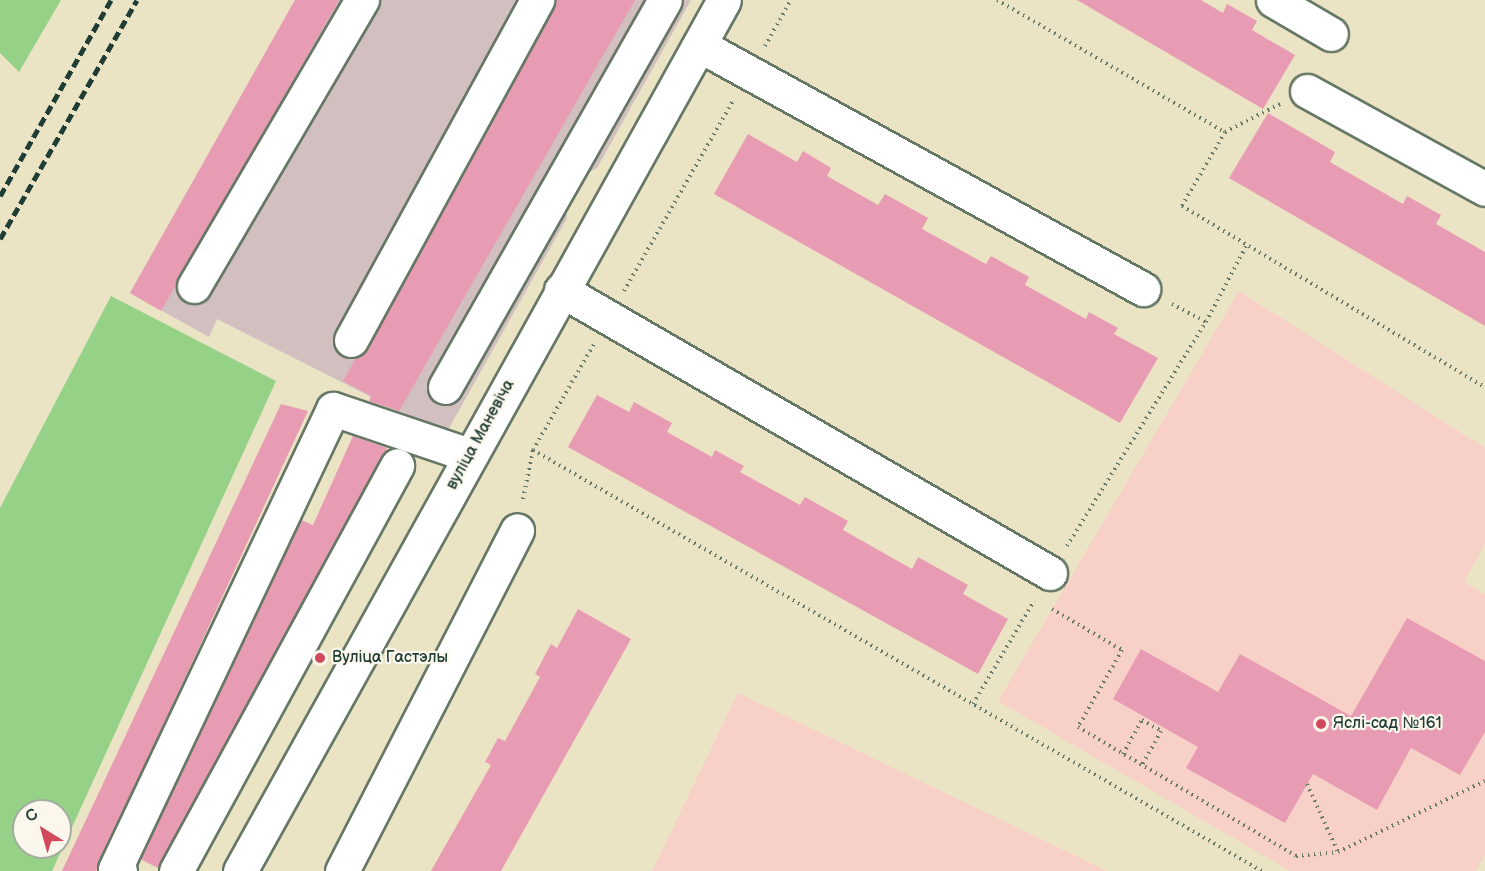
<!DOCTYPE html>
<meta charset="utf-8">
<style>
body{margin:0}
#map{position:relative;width:1485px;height:871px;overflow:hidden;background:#ebe4c4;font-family:"Balsamiq Sans",sans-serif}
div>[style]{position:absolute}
.built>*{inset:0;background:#f7d1c7}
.industrial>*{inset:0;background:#d2bfc0}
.green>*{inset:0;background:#95d288}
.building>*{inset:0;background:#e89cb3}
.path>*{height:4px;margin-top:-2px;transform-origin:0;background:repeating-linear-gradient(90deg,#676 0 1.5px,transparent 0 6px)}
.roads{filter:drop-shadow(2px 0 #676) drop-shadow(-2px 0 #676) drop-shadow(0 2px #676) drop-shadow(0 -2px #676)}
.minor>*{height:33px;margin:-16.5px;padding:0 16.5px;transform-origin:16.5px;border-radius:16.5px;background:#fff}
.rail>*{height:4.5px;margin-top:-2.25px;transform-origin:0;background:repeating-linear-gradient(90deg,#1f3d34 0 9px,transparent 0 13.5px)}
.dots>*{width:16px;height:16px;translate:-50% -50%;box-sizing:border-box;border:3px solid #fbf7ec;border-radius:50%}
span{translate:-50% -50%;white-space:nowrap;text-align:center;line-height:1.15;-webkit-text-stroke:4.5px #fbf7ec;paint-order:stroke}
.street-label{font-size:16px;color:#1f3d34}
.poi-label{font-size:16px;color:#1f3d34}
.left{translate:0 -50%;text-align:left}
.north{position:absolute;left:12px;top:799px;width:60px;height:60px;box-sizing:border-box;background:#fbf7ec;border:2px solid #a3ada2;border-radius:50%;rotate:323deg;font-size:16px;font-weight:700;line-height:24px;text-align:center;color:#1f3d34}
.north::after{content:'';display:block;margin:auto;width:21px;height:27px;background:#d1495b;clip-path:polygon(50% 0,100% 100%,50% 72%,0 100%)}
</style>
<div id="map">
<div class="built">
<i style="clip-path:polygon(1239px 291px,1485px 448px,1485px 544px,1464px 582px,1485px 594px,1485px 855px,1476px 871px,1290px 871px,998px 701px)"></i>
<i style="clip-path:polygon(738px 693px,1107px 871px,652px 871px)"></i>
</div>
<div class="industrial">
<i style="clip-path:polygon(295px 0,691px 0,597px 168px,580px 177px,565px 202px,567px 218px,448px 430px,399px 411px,217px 319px,209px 337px,130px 293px)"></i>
</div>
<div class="green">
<i style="clip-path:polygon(0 0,61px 0,19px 72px,0 53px)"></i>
<i style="clip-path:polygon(evenodd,111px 296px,276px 381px,52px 871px,0 871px,0 508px,111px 296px,24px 811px,60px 811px,60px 847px,24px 847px,24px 811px)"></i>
</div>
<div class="building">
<i style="clip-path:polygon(295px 0,339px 0,161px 311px,130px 293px)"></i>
<i style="clip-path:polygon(556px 0,635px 0,399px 411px,369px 401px,371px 396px,343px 381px,356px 358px,367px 349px)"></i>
<i style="clip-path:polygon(1077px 0,1201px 0,1223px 13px,1227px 4px,1257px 21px,1252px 30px,1295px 55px,1263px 109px)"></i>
<i style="clip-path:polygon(1268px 113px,1335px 152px,1330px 162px,1403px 204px,1407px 196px,1441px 215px,1436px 224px,1485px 252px,1485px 326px,1229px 178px)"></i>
<i style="clip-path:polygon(748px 134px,797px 162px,803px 151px,831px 168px,827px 176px,878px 205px,885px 194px,928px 218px,922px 229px,986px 264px,991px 256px,1029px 277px,1025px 285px,1086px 319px,1089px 312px,1118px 328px,1114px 334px,1158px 358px,1120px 423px,714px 194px)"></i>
<i style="clip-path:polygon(597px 395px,629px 412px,634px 402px,672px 423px,667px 432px,712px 457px,715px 450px,744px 466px,740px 472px,800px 505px,805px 497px,848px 521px,843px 530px,912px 569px,918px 557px,968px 585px,963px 594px,1008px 619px,978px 674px,568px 447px)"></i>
<i style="clip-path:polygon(281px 404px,308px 411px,96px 871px,62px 871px)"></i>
<i style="clip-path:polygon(353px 436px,387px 448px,158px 868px,140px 859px,301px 520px,313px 525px)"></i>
<i style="clip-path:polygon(578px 609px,631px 639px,501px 871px,431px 871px,491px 765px,485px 762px,498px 738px,505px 741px,540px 677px,535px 674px,551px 644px,557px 648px)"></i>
<i style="clip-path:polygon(1407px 618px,1485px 661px,1485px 732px,1460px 775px,1411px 748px,1377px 810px,1313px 774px,1285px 823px,1186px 768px,1198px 747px,1113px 699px,1141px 649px,1218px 692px,1240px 654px,1351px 716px)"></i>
</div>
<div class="path">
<i style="left:997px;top:0;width:263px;rotate:30.1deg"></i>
<i style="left:1225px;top:132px;width:86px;rotate:120.2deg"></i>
<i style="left:1182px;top:206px;width:353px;rotate:30.9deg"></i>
<i style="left:765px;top:46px;width:53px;rotate:-60.5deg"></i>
<i style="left:1225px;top:132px;width:62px;rotate:-27deg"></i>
<i style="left:624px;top:291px;width:221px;rotate:-60.2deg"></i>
<i style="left:1172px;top:304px;width:38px;rotate:28deg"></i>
<i style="left:533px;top:450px;width:842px;rotate:30.01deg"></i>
<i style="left:523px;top:499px;width:50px;rotate:-78.5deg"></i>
<i style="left:533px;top:450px;width:122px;rotate:-60.1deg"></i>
<i style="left:1067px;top:546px;width:264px;rotate:-58.2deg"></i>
<i style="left:1206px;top:322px;width:86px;rotate:-62.2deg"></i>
<i style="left:1052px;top:609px;width:81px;rotate:30.4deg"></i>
<i style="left:1122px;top:650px;width:89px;rotate:119.7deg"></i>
<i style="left:1078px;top:727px;width:253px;rotate:30.6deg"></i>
<i style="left:1296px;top:856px;width:42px;rotate:-5.4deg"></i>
<i style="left:1338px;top:852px;width:163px;rotate:-25.8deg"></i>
<i style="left:973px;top:704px;width:120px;rotate:-59.4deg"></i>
<i style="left:1123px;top:754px;width:39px;rotate:-61deg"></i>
<i style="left:1142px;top:720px;width:22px;rotate:30deg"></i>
<i style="left:1161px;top:731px;width:39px;rotate:119deg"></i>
<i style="left:1307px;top:784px;width:75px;rotate:65.5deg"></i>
</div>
<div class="roads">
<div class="minor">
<i style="left:1273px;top:0;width:67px;rotate:30.4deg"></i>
<i style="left:699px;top:45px;width:507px;rotate:28.79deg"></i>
<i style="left:1307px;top:91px;width:203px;rotate:28.8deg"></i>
<i style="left:194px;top:286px;width:332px;rotate:-59.6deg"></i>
<i style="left:561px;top:290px;width:565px;rotate:30.06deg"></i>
<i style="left:351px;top:340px;width:388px;rotate:-61.3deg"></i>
<i style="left:445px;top:387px;width:445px;rotate:-60.4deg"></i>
<i style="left:120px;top:871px;width:5px;rotate:-158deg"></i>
<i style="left:115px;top:869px;width:509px;rotate:-64.64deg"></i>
<i style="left:333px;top:409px;width:144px;rotate:18.7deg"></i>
<i style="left:176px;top:871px;width:462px;rotate:-61.4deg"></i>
<i style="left:240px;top:871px;width:996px;rotate:-60.94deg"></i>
<i style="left:342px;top:871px;width:383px;rotate:-62.8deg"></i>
</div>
</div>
<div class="rail">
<i style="left:0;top:196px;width:225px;rotate:-60.5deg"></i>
<i style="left:0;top:239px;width:275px;rotate:-60.2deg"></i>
</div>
<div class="dots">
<i style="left:320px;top:658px;background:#d1495b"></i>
<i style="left:1321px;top:724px;background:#d1495b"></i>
</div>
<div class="street-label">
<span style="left:481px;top:435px;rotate:-61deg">вуліца Маневіча</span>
</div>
<div class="poi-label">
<span class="left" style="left:332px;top:658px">Вуліца Гастэлы</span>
<span class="left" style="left:1333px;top:724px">Яслі-сад №161</span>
</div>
<div class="north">С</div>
</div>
